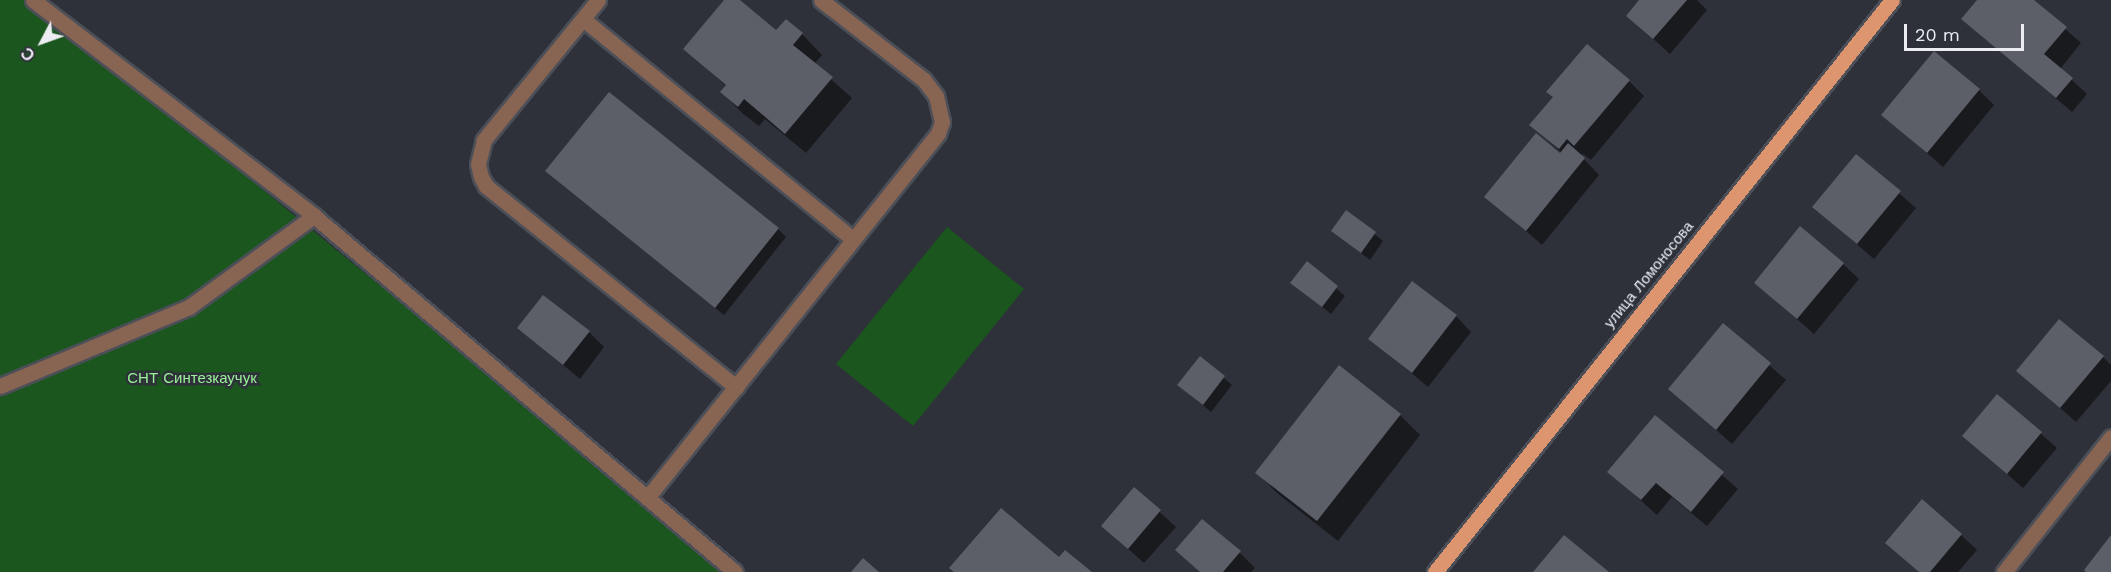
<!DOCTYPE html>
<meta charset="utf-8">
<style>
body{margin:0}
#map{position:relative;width:2111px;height:572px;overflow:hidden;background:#2e3139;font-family:"Work Sans",sans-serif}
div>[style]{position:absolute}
.green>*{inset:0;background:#1c561f}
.shadow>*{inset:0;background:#0007}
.building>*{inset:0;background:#5c5f68}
.roads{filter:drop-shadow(2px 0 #4c4f57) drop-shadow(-2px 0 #4c4f57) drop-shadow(0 2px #4c4f57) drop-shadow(0 -2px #4c4f57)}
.minor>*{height:15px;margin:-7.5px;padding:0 7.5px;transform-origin:7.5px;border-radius:7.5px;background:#886453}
.major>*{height:15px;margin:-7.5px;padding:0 7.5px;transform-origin:7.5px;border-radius:7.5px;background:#dd9570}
span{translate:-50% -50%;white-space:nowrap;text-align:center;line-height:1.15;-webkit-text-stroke:5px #2e3139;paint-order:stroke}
.street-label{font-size:15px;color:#ebedf2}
.park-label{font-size:15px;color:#9af299}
.north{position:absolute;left:12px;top:12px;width:60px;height:60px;-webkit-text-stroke:4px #2e3139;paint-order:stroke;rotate:229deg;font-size:16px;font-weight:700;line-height:24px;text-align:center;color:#ebedf2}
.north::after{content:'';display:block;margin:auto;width:21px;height:27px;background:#ebedf2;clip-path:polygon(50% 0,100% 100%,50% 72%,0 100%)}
.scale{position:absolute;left:1904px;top:24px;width:120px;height:27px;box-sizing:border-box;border:3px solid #ebedf2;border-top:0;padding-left:8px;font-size:18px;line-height:21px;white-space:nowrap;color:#ebedf2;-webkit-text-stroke:4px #2e3139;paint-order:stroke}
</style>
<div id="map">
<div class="green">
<i style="clip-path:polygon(0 0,31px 0,730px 572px,0 572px)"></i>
<i style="clip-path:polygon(947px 227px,1024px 289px,913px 426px,836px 364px)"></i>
</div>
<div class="shadow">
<i style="clip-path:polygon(726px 0,737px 0,776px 32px,802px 34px,822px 55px,814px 64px,852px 98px,806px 153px,765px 119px,759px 126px,742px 113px,722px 92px,727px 87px,685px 49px)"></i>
<i style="clip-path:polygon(1641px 0,1697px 0,1707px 10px,1670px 54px,1628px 16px)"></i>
<i style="clip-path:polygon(1979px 0,2032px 0,2081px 43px,2060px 69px,2087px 94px,2072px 112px,1963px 19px)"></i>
<i style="clip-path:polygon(1629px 81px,1644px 96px,1591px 160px,1583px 154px,1581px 156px,1599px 175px,1542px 245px,1486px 197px,1562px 153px,1532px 125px)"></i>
<i style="clip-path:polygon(1979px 90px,1994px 105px,1943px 167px,1883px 115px)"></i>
<i style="clip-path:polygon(1856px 156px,1916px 208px,1874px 259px,1814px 207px)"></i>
<i style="clip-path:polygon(555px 179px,778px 229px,786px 237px,724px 315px)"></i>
<i style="clip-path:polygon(1347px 212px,1383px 241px,1370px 260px,1333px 231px)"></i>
<i style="clip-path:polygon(1307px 263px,1345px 296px,1331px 314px,1292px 282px)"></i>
<i style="clip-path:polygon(1843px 264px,1859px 279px,1814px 334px,1756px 283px)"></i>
<i style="clip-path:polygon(1456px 316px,1471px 332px,1428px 387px,1370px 338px)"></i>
<i style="clip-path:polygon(1723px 325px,1786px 380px,1732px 444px,1670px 389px)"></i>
<i style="clip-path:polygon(519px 328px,589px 332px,604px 347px,580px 379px)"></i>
<i style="clip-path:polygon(2103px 357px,2111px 365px,2111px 381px,2076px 422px,2018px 371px)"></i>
<i style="clip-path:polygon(1200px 358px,1232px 385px,1211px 412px,1179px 385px)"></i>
<i style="clip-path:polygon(1998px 396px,2057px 448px,2023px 488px,1964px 436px)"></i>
<i style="clip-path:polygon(1400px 415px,1420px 435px,1338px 541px,1277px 493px,1257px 473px)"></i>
<i style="clip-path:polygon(1655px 417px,1738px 489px,1707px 526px,1672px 497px,1657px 515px,1609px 472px)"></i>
<i style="clip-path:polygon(1134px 489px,1176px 527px,1144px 563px,1103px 526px)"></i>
<i style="clip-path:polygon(1961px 535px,1977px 550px,1958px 572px,1919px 572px,1887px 543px)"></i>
<i style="clip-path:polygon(1239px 552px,1255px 568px,1251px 572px,1200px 572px)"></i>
</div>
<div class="building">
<i style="clip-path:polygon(724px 0,740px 0,776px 30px,786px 19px,803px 33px,793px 45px,833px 77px,785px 134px,744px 99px,738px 107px,720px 92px,726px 85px,683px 49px)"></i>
<i style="clip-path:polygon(1639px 0,1687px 0,1653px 39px,1626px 16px)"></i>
<i style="clip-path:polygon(1977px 0,2034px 0,2067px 27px,2044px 54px,2073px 78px,2056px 98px,1961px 19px)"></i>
<i style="clip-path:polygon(1587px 44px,1630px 80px,1574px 146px,1567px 139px,1559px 149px,1529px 125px,1553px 97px,1546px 92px)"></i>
<i style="clip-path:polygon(1934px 51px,1980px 89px,1927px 153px,1881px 115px)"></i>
<i style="clip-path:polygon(609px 92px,779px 228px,715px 308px,545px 171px)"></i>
<i style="clip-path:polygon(1536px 133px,1560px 153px,1568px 143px,1585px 158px,1526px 231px,1484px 197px)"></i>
<i style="clip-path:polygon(1856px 154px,1901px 191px,1857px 244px,1812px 207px)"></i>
<i style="clip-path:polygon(1346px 210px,1376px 232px,1361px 253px,1331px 231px)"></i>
<i style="clip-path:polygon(1800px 226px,1844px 263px,1797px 319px,1754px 283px)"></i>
<i style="clip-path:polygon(1307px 261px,1338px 286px,1322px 307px,1290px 283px)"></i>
<i style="clip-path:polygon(1412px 281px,1457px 315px,1412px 373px,1368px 339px)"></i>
<i style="clip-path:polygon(543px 295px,590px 331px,563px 365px,517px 328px)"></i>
<i style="clip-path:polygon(2059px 319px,2104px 356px,2060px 408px,2016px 371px)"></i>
<i style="clip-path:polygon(1723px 323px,1771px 363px,1716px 430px,1668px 389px)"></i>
<i style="clip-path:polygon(1200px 356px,1225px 376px,1203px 405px,1177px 385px)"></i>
<i style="clip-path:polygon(1339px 365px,1401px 414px,1317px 521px,1255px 473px)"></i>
<i style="clip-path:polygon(1997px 394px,2042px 432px,2007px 474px,1962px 436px)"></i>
<i style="clip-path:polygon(1655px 415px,1724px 472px,1691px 512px,1656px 483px,1641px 500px,1607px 472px)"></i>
<i style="clip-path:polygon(1134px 487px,1161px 510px,1128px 549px,1101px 526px)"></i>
<i style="clip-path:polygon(1922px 499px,1962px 534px,1930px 572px,1919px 572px,1885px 543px)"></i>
<i style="clip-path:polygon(1001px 508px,1059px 557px,1065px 550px,1092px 572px,954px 572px,949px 568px)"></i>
<i style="clip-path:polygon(1202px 519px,1241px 551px,1223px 572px,1200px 572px,1175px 550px)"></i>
<i style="clip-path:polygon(1564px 535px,1609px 572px,1533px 572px)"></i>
<i style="clip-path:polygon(2111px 535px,2111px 572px,2086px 572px,2084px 570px)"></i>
<i style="clip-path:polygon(863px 558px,879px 572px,851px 572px)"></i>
</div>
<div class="roads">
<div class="minor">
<i style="left:33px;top:0;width:354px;rotate:37.5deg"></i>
<i style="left:314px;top:216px;width:551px;rotate:40.22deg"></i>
<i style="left:598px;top:0;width:181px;rotate:129.2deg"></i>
<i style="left:484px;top:140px;width:25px;rotate:104deg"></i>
<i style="left:478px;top:164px;width:13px;rotate:77deg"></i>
<i style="left:481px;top:177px;width:10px;rotate:61deg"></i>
<i style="left:486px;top:186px;width:321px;rotate:38.8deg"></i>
<i style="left:583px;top:19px;width:348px;rotate:39.2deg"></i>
<i style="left:0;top:386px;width:205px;rotate:-22.7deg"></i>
<i style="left:189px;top:307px;width:155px;rotate:-36.1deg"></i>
<i style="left:647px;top:498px;width:467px;rotate:-51.4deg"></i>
<i style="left:938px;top:133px;width:12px;rotate:-70deg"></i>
<i style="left:942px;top:122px;width:27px;rotate:-103deg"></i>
<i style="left:936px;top:96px;width:20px;rotate:-127deg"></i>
<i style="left:924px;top:80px;width:130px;rotate:-142.2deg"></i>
<i style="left:2004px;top:572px;width:172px;rotate:-51.6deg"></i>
</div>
<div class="major">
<i style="left:1435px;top:572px;width:732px;rotate:-51.38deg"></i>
</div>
</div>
<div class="street-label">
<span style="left:1649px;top:275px;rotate:-51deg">улица Ломоносова</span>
</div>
<div class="park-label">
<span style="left:192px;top:379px">СНТ Синтезкаучук</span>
</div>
<div class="north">С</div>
<div class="scale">20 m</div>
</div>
